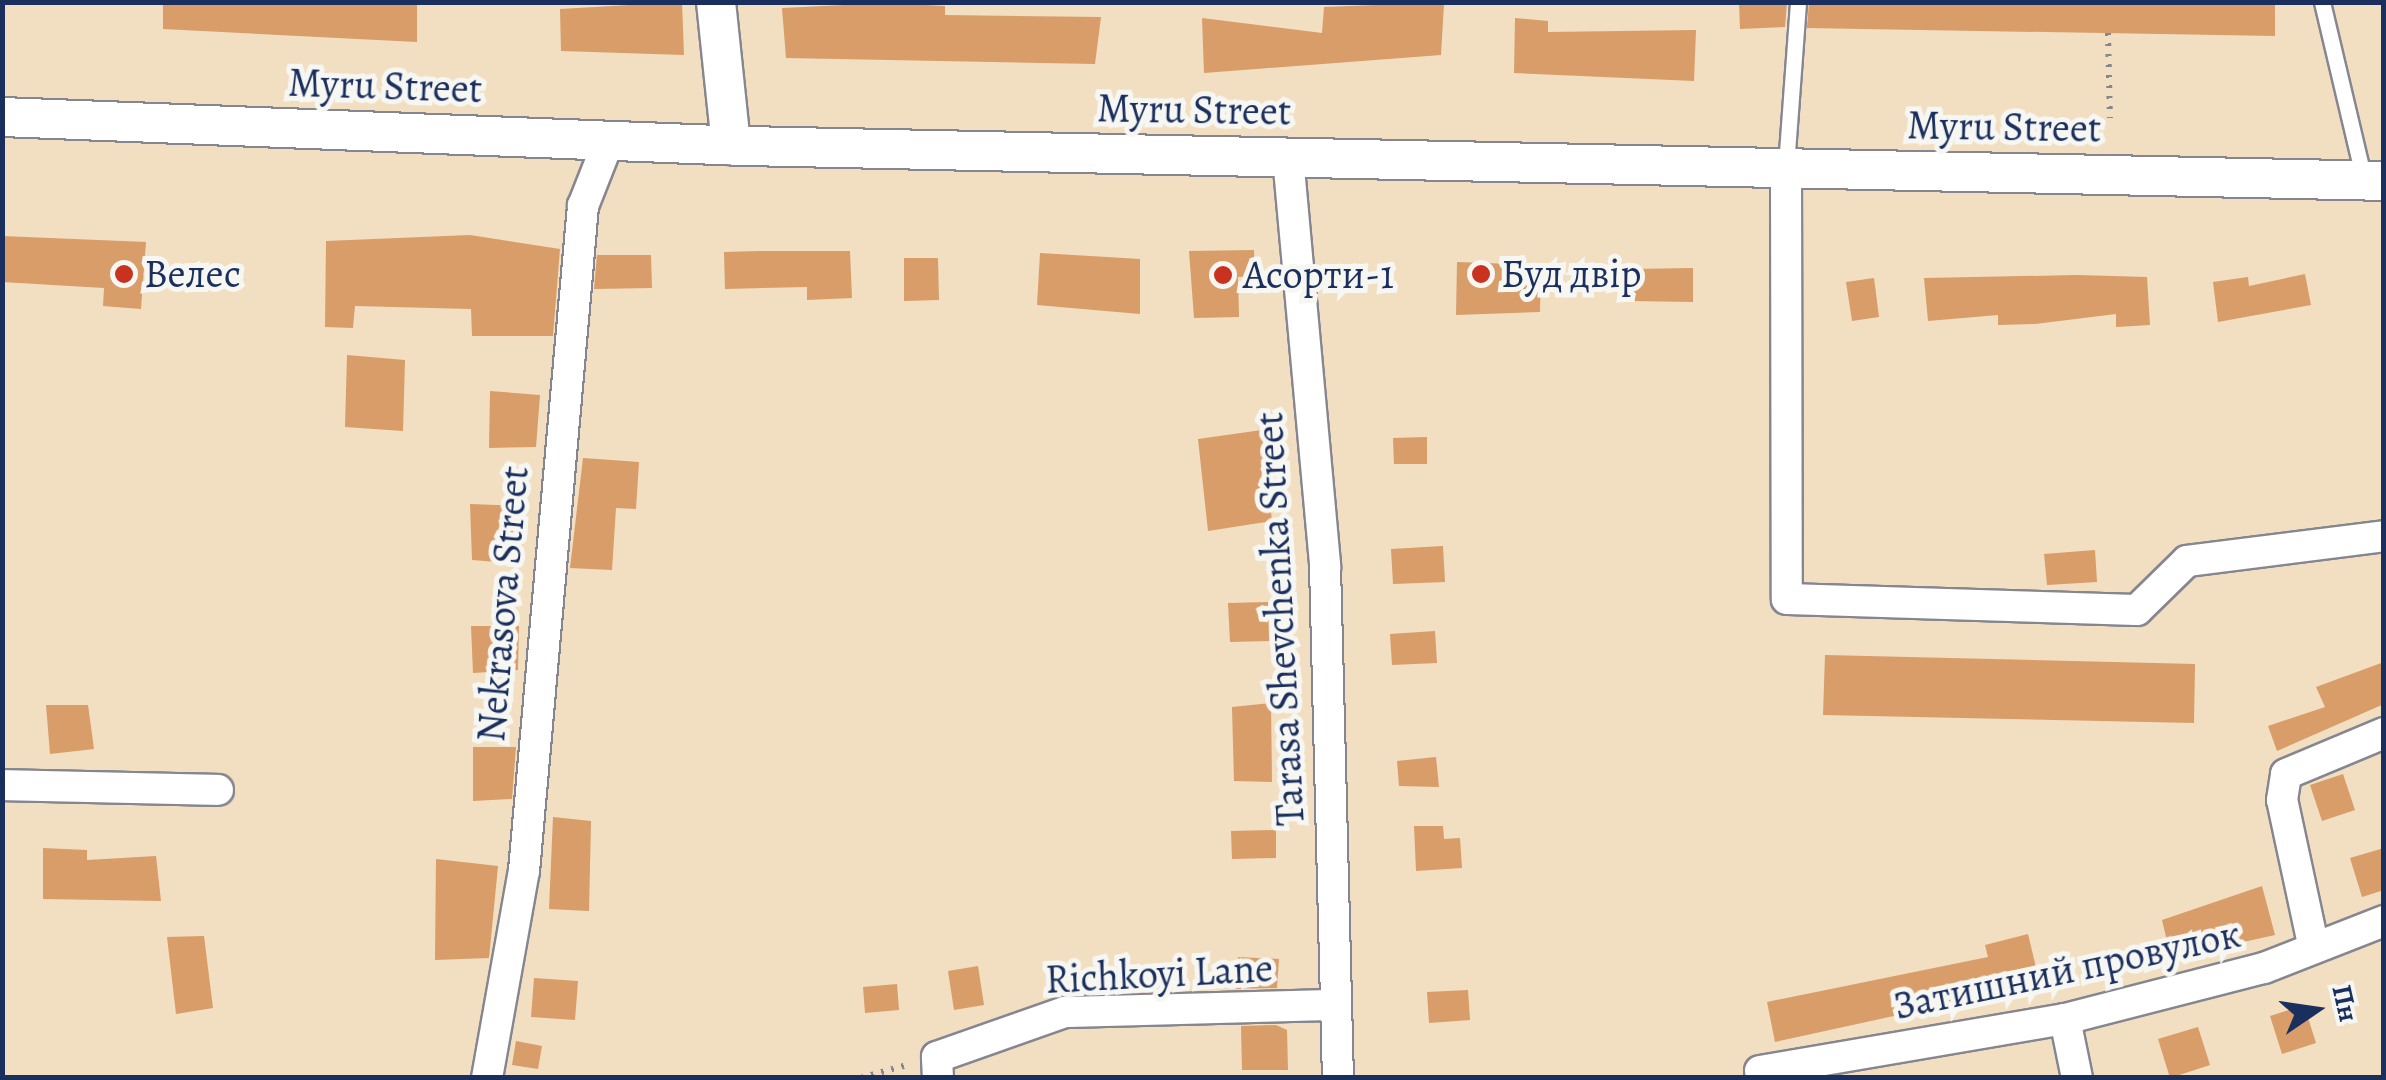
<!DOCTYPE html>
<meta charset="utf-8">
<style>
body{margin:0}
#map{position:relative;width:2386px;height:1080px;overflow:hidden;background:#f2dec1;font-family:Alegreya,serif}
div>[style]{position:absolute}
.building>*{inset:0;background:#d89d69}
.path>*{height:6px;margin-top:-3px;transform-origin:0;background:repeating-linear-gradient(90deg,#868690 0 2.5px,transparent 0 10.5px)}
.roads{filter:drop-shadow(2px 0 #868690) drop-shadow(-2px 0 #868690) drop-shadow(0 2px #868690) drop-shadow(0 -2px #868690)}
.service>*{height:15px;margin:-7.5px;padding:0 7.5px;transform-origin:7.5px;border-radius:7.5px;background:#fff}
.minor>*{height:30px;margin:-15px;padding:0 15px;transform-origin:15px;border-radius:15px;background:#fff}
.tertiary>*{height:38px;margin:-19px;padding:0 19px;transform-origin:19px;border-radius:19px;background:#fff}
.dots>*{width:28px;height:28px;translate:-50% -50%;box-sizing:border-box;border:5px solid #f6f6f2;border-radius:50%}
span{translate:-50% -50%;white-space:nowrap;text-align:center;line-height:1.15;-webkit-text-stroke:10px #f6f6f2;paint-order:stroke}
.street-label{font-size:40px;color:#1b2f5e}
.poi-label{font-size:40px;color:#1b2f5e}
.left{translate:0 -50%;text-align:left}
.frame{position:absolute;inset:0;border:5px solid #1b2f5e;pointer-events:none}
.north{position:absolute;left:2266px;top:960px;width:100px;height:100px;-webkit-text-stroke:8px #f6f6f2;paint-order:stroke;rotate:77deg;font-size:28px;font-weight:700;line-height:40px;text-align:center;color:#1b2f5e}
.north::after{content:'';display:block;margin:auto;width:35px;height:45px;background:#1b2f5e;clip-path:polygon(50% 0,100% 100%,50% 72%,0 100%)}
</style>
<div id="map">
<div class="building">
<i style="clip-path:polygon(163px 2px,417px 2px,417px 42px,163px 29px)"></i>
<i style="clip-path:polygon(682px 2px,684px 55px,561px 51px,560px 9px)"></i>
<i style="clip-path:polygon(1739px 2px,1787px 2px,1785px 27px,1740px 29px)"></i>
<i style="clip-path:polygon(1809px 2px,2275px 2px,2275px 36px,1807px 28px)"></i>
<i style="clip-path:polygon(886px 3px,945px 6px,945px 15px,1101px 17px,1095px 64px,786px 58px,782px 8px)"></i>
<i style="clip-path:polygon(1403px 4px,1444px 4px,1441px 55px,1204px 73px,1202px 18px,1322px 33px,1324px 7px)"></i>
<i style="clip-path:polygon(1515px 18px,1548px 21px,1548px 32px,1696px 30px,1694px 81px,1514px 73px)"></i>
<i style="clip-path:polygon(470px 235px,560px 249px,553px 336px,472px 336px,471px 309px,355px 306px,353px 328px,325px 327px,326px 241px)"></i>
<i style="clip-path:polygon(2px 236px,146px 242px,141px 309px,103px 306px,104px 288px,2px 282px)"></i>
<i style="clip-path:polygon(1254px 250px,1255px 276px,1238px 277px,1239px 317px,1194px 318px,1189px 251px)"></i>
<i style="clip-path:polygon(760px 251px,850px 251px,852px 298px,807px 300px,807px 287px,725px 289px,724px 252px)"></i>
<i style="clip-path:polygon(1040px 253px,1140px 259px,1140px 314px,1037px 305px)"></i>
<i style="clip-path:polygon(597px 255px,651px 255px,652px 288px,594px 289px)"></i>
<i style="clip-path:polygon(904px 258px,938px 258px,939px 300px,904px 301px)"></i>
<i style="clip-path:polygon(1457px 262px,1541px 265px,1540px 312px,1456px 315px)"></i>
<i style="clip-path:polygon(1693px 268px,1693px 302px,1631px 301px,1632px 269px)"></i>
<i style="clip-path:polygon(2305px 274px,2311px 305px,2218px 322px,2213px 282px,2248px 277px,2249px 286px)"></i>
<i style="clip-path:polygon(2077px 275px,2147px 277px,2150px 325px,2116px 327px,2116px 314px,2035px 324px,1998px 325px,1998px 315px,1928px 321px,1924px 278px)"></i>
<i style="clip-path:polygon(1874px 278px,1879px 317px,1852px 321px,1846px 282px)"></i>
<i style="clip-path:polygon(347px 355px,405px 360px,403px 431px,345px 427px)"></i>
<i style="clip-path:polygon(490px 391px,540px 395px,536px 447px,489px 448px)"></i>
<i style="clip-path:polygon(1262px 430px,1272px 521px,1208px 531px,1198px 439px)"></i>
<i style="clip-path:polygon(1427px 437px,1427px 464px,1394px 464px,1393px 438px)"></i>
<i style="clip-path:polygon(583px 458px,639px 462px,636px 509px,616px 508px,612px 570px,570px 568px)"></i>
<i style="clip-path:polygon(470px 504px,523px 506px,522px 564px,472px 560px)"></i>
<i style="clip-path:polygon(1443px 546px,1445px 582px,1393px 584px,1391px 549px)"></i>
<i style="clip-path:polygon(2095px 550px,2097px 582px,2047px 585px,2044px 554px)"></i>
<i style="clip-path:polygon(1268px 602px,1269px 641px,1230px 642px,1228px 603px)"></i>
<i style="clip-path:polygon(471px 626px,519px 626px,518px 670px,473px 673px)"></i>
<i style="clip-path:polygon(1435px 631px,1437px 663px,1392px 665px,1390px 634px)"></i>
<i style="clip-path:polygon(1825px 655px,2195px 664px,2194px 723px,1823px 715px)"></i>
<i style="clip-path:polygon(2384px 662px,2384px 704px,2277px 751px,2268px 726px,2325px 707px,2316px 687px)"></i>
<i style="clip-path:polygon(1271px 703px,1272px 782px,1234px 781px,1232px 707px)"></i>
<i style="clip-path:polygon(46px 705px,88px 705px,94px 749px,50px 754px)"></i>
<i style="clip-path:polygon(473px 747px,516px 747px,512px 799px,473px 801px)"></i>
<i style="clip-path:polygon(1436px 757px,1439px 787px,1399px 786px,1397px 761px)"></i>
<i style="clip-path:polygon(2343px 774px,2355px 810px,2322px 821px,2310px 785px)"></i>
<i style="clip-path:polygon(553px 817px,591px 821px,589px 911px,549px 909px)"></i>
<i style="clip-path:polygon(1414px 826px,1443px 826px,1444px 839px,1460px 838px,1462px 868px,1416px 871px)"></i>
<i style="clip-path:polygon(1276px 830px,1276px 858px,1232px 859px,1231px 831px)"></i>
<i style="clip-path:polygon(43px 848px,87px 850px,87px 860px,156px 856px,161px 901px,43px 899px)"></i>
<i style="clip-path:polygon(2384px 848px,2384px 890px,2362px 897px,2350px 858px)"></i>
<i style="clip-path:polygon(436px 859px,498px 866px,489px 958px,435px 960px)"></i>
<i style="clip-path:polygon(2262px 886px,2275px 935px,2171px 958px,2162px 920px)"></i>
<i style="clip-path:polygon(2028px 934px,2040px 984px,1775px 1042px,1767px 1002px,1988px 957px,1985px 945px)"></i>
<i style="clip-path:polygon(204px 936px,213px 1008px,176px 1014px,167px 937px)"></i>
<i style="clip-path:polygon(1238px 957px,1279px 959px,1277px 988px,1236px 989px)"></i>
<i style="clip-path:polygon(978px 966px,984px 1005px,954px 1010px,948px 971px)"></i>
<i style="clip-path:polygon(534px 978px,578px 981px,575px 1020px,531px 1017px)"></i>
<i style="clip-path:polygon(897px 984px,899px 1010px,865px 1013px,863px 987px)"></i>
<i style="clip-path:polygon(1468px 990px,1470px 1020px,1429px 1023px,1427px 992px)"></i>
<i style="clip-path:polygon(2304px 1005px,2316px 1043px,2282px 1054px,2270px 1016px)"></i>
<i style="clip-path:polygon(1276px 1025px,1287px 1030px,1288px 1070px,1242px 1070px,1241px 1026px)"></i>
<i style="clip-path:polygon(2198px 1027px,2210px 1065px,2170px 1078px,2158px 1039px)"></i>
<i style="clip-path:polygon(516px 1041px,542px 1046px,538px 1069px,512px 1065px)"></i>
</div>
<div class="path">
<i style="left:2108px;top:33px;width:85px;rotate:88.7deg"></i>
<i style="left:861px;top:1078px;width:48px;rotate:-15.8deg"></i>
</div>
<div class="roads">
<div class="service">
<i style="left:2322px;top:2px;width:182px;rotate:76.7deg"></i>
<i style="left:1786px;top:166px;width:164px;rotate:-85.8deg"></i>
</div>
<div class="minor">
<i style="left:1288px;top:157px;width:411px;rotate:84.8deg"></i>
<i style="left:1325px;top:566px;width:512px;rotate:88.55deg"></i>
<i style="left:1786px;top:166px;width:433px;rotate:89.9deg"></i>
<i style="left:1787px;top:599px;width:350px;rotate:1.8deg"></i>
<i style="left:2137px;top:610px;width:70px;rotate:-44.4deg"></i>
<i style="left:2187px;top:561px;width:199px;rotate:-7.2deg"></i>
<i style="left:2px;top:785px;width:216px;rotate:1.3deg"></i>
<i style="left:2313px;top:944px;width:147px;rotate:-102.1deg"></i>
<i style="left:2282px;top:800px;width:26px;rotate:-81deg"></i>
<i style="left:2286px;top:774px;width:106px;rotate:-22.7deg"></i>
<i style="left:2065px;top:1019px;width:60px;rotate:78.5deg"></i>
<i style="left:1760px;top:1071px;width:309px;rotate:-9.7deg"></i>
<i style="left:2065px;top:1019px;width:205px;rotate:-14.4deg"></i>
<i style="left:2264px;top:968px;width:129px;rotate:-21.4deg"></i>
<i style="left:487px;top:1078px;width:210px;rotate:-79.9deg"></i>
<i style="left:524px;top:871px;width:668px;rotate:-84.93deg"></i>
<i style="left:583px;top:206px;width:71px;rotate:-68.5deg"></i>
<i style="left:938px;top:1078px;width:21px;rotate:-93deg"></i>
<i style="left:937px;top:1057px;width:136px;rotate:-19.4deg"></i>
<i style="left:1065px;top:1012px;width:268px;rotate:-1.5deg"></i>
</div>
<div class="tertiary">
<i style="left:716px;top:2px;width:144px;rotate:84deg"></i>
<i style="left:2px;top:117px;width:744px;rotate:2.24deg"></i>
<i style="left:745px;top:146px;width:1639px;rotate:1.22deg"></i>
</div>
</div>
<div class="dots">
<i style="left:124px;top:274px;background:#c8321e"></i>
<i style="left:1481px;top:274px;background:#c8321e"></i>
<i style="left:1223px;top:275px;background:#c8321e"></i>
</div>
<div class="street-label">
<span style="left:385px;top:86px;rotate:2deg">Myru Street</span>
<span style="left:1194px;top:110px;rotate:1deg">Myru Street</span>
<span style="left:2004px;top:127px;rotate:1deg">Myru Street</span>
<span style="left:503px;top:604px;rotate:-85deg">Nekrasova Street</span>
<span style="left:1280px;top:619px;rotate:-93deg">Tarasa Shevchenka Street</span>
<span style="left:2067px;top:970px;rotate:-12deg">Затишний провулок</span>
<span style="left:1159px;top:974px;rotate:-3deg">Richkoyi Lane</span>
</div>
<div class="poi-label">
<span class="left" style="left:144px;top:274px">Велес</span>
<span class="left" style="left:1501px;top:274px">Буд двір</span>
<span class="left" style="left:1243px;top:275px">Асорти-1</span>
</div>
<div class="frame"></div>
<div class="north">Пн</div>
</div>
